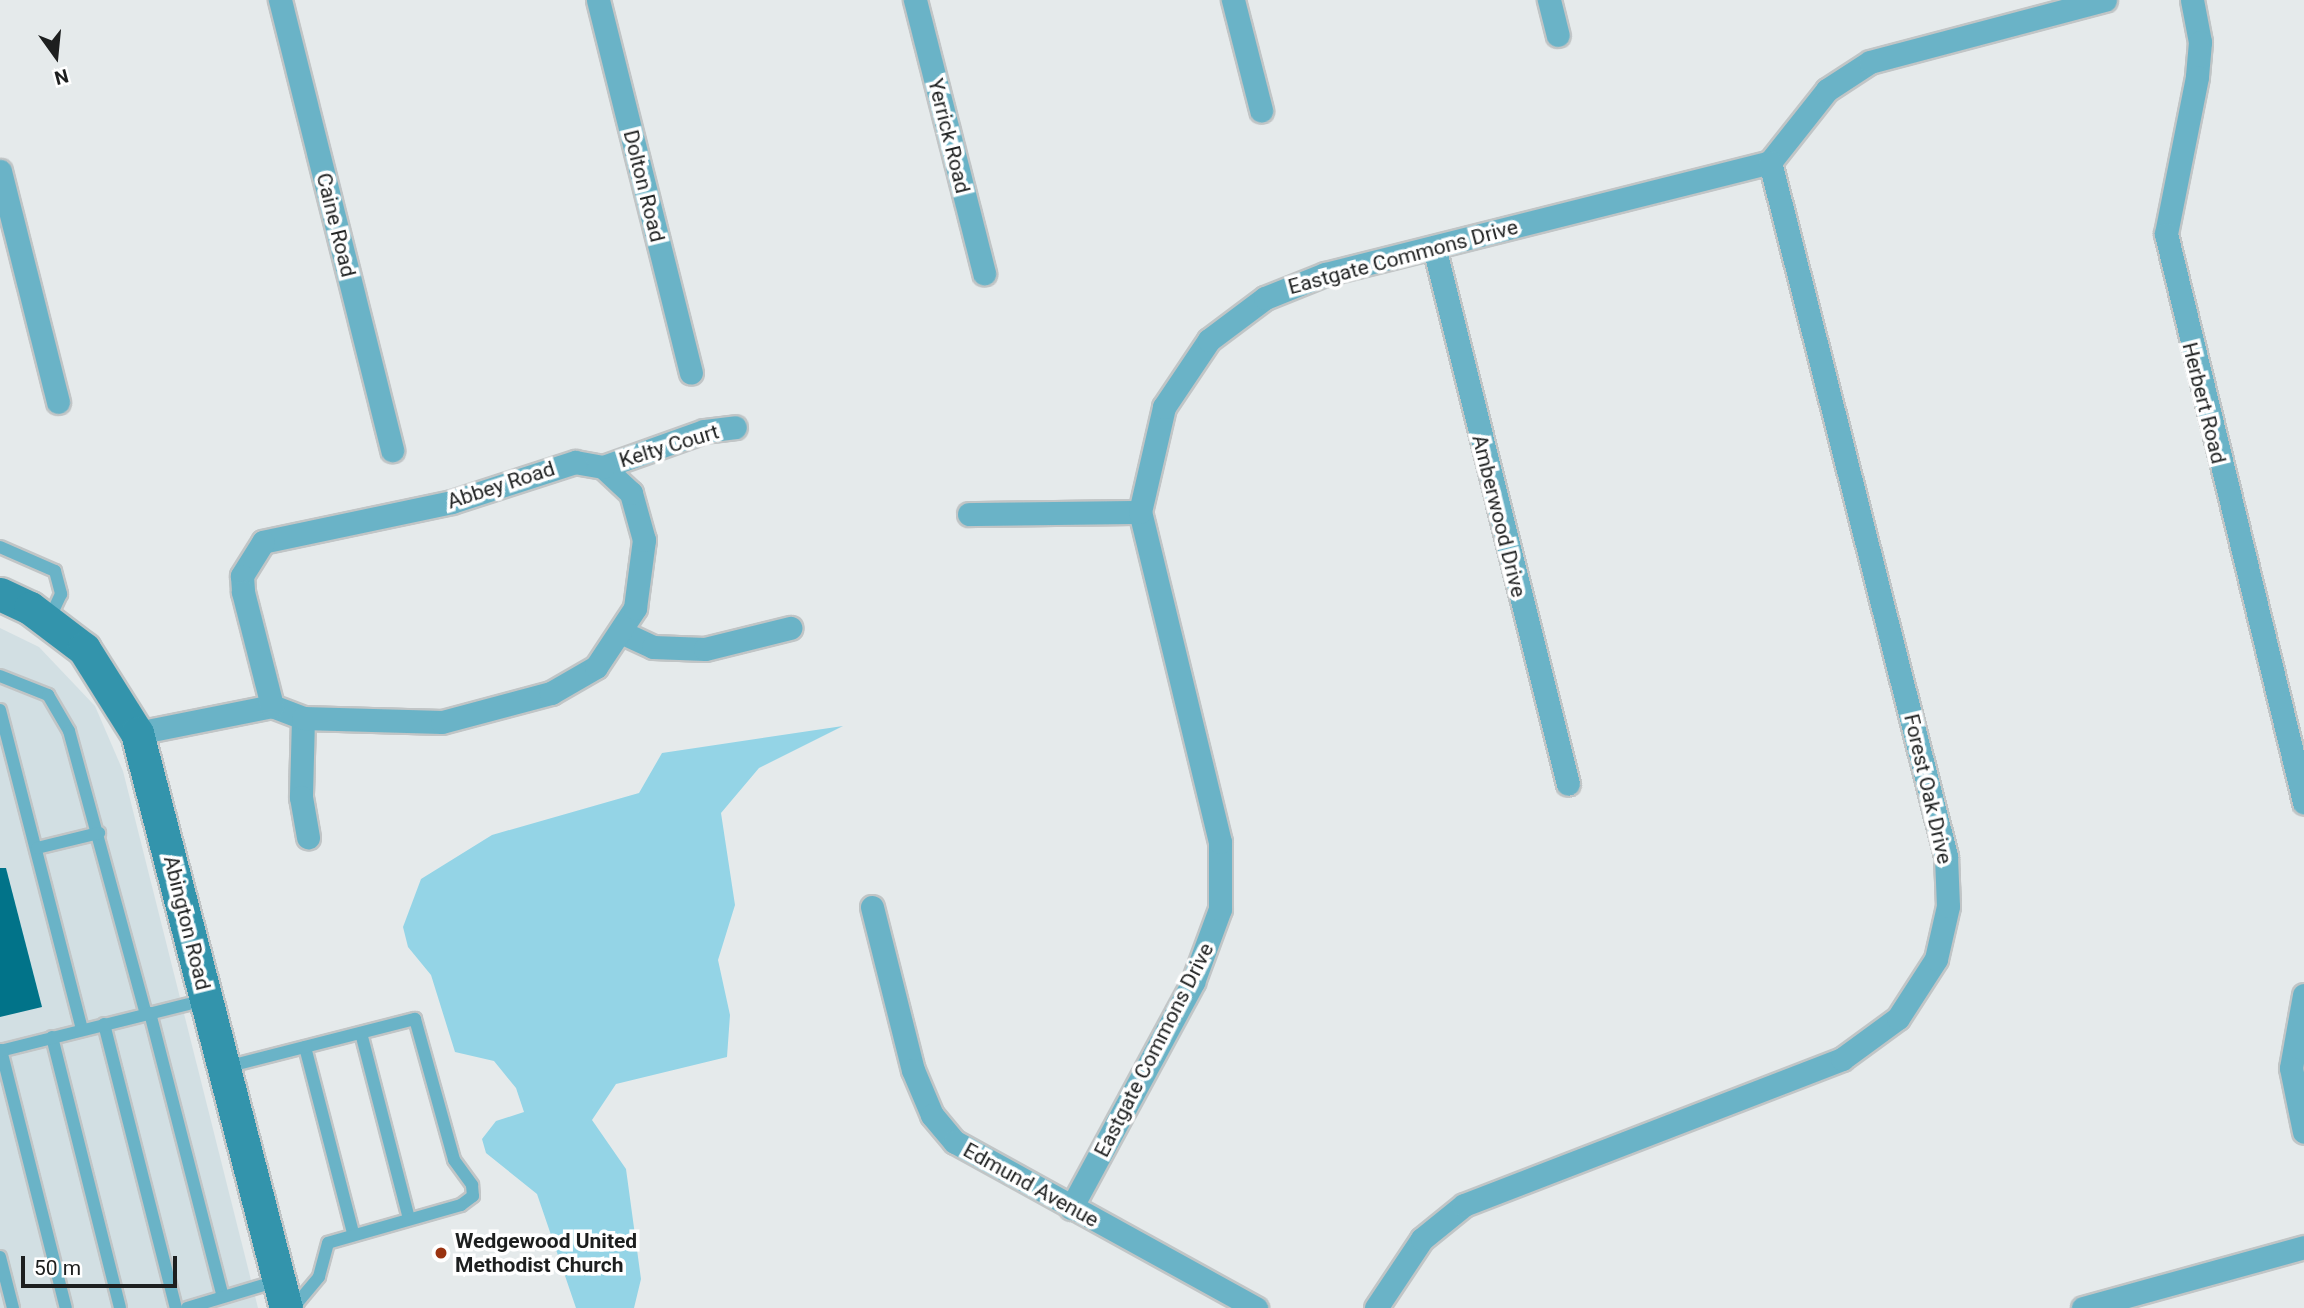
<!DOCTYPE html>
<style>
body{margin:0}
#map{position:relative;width:2304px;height:1308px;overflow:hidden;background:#e5eaeb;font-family:Roboto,sans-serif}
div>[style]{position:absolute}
.built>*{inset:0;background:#d2dfe3}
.green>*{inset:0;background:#94d4e6}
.building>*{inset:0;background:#017389}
.roads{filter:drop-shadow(2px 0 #c1c5c6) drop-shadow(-2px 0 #c1c5c6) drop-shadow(0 2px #c1c5c6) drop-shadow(0 -2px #c1c5c6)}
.lane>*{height:12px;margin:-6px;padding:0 6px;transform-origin:6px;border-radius:6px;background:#6ab3c7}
.street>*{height:23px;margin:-11.5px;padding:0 11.5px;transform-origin:11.5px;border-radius:11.5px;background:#6ab3c7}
.secondary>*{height:33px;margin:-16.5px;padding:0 16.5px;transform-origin:16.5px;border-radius:16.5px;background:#3394ac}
.dots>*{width:19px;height:19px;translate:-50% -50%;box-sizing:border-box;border:4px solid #fff;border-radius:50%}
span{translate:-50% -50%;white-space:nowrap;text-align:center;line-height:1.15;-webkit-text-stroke:7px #fff;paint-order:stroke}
.street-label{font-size:21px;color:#1d1f1f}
.poi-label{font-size:21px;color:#1d1f1f;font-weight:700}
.left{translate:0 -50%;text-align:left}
.north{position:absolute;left:21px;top:21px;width:70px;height:70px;-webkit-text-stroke:5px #fff;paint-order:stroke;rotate:165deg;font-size:19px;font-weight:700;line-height:28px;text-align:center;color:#1d1f1f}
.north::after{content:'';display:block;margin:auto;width:24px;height:32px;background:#1d1f1f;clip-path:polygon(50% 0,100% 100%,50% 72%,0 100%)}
.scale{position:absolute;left:21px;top:1256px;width:156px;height:32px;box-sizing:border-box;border:4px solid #1d1f1f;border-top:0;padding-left:9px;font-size:21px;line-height:24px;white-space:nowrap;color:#1d1f1f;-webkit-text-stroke:5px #fff;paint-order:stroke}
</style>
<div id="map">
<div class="built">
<i style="clip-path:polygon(0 628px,39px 647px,95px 706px,123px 771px,258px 1308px,0 1308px)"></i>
</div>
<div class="green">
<i style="clip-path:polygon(843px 726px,759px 768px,721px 813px,735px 905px,718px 960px,730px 1015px,727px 1057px,616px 1084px,592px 1120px,626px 1169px,641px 1279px,634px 1308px,576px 1308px,537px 1194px,486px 1153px,482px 1139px,496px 1121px,524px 1112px,516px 1088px,494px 1061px,455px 1052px,431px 975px,408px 947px,403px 927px,421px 879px,492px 835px,639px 793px,662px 753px)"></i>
</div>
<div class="building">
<i style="clip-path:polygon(0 868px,6px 868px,42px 1007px,0 1017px)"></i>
</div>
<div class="roads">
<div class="lane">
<i style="left:0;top:547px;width:60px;rotate:23.6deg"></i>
<i style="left:55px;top:571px;width:24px;rotate:75deg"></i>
<i style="left:61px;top:594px;width:29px;rotate:115deg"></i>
<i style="left:0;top:676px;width:52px;rotate:21.6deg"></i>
<i style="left:48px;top:695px;width:42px;rotate:59.7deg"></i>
<i style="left:69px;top:731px;width:293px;rotate:74.8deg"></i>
<i style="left:0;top:710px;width:330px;rotate:75.6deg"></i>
<i style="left:37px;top:848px;width:64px;rotate:-13.6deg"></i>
<i style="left:150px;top:1013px;width:293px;rotate:75.6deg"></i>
<i style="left:104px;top:1024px;width:293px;rotate:75.8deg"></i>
<i style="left:361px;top:1033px;width:191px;rotate:75.5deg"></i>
<i style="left:52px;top:1037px;width:279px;rotate:75.9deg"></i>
<i style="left:305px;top:1047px;width:191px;rotate:75.5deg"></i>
<i style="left:1px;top:1050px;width:266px;rotate:75.9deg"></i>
<i style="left:0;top:1051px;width:211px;rotate:-14deg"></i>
<i style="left:226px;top:1067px;width:195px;rotate:-14.3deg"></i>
<i style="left:415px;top:1019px;width:146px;rotate:74.5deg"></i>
<i style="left:454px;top:1160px;width:31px;rotate:54deg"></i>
<i style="left:472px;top:1185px;width:11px;rotate:85deg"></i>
<i style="left:473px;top:1196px;width:15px;rotate:143deg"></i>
<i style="left:461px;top:1205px;width:138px;rotate:164.1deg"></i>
<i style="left:328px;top:1243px;width:35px;rotate:105deg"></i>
<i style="left:319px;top:1277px;width:40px;rotate:130deg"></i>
<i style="left:0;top:1257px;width:53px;rotate:75.7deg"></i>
<i style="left:187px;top:1308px;width:94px;rotate:-16.7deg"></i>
</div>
<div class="street">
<i style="left:280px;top:0;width:464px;rotate:76deg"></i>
<i style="left:598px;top:0;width:384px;rotate:76deg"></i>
<i style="left:915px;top:0;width:282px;rotate:75.8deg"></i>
<i style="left:1233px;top:0;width:114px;rotate:75.7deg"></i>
<i style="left:1549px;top:0;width:36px;rotate:76deg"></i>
<i style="left:2192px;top:0;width:43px;rotate:79.2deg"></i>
<i style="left:2200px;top:42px;width:35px;rotate:95deg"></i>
<i style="left:2197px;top:77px;width:160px;rotate:101.2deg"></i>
<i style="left:2166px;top:234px;width:585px;rotate:76.34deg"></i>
<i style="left:0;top:171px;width:238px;rotate:75.9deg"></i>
<i style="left:1434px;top:247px;width:553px;rotate:75.99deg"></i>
<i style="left:603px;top:467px;width:107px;rotate:-19.6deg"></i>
<i style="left:704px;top:431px;width:31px;rotate:-7deg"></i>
<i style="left:969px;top:514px;width:171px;rotate:-0.7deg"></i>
<i style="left:623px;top:633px;width:33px;rotate:25deg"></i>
<i style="left:653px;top:647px;width:52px;rotate:2.2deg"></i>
<i style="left:705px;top:649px;width:88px;rotate:-13.9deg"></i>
<i style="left:303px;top:718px;width:79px;rotate:91.5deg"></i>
<i style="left:301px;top:797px;width:41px;rotate:80.1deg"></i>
<i style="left:137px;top:733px;width:138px;rotate:-11.3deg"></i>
<i style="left:272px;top:706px;width:33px;rotate:21deg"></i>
<i style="left:303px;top:718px;width:139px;rotate:1.6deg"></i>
<i style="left:442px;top:722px;width:113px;rotate:-14.9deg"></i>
<i style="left:551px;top:693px;width:52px;rotate:-30deg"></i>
<i style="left:596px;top:667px;width:71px;rotate:-56.5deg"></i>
<i style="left:635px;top:608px;width:69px;rotate:-82.5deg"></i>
<i style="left:644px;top:540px;width:49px;rotate:-105.5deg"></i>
<i style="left:631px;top:493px;width:38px;rotate:-137deg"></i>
<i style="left:603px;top:467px;width:28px;rotate:-170deg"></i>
<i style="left:575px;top:462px;width:129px;rotate:162deg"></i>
<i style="left:452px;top:502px;width:193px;rotate:168.1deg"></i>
<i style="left:263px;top:542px;width:40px;rotate:122deg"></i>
<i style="left:242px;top:576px;width:16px;rotate:86deg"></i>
<i style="left:243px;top:592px;width:118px;rotate:75.7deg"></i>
<i style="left:872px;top:907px;width:168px;rotate:75.9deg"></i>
<i style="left:913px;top:1070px;width:49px;rotate:67.1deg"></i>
<i style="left:932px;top:1115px;width:35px;rotate:50deg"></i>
<i style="left:955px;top:1142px;width:344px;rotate:28.9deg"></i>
<i style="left:2304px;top:995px;width:74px;rotate:100.1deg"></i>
<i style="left:2291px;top:1068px;width:65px;rotate:78.5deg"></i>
<i style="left:1071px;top:1208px;width:257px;rotate:-61.6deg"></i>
<i style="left:1193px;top:982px;width:78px;rotate:-69.7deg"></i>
<i style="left:1220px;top:909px;width:67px;rotate:-90deg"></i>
<i style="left:1220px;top:842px;width:340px;rotate:-103.6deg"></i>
<i style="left:1140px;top:512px;width:108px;rotate:-77.1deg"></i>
<i style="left:1164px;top:407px;width:81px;rotate:-56.1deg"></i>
<i style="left:1209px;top:340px;width:70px;rotate:-36.9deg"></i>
<i style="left:1265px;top:298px;width:65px;rotate:-21.8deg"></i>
<i style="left:1325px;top:274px;width:459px;rotate:-14.1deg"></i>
<i style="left:1770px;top:162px;width:92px;rotate:-51.6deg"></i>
<i style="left:1827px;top:90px;width:51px;rotate:-33.1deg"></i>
<i style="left:1870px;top:62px;width:243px;rotate:-14.8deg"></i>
<i style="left:1376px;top:1308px;width:83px;rotate:-56.3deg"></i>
<i style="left:1422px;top:1239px;width:54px;rotate:-39deg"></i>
<i style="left:1464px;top:1205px;width:405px;rotate:-21.1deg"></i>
<i style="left:1842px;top:1059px;width:69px;rotate:-36.2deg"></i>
<i style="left:1898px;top:1018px;width:70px;rotate:-57.2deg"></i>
<i style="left:1936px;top:959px;width:54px;rotate:-77.2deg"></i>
<i style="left:1948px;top:906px;width:50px;rotate:-92.3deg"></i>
<i style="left:1946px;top:856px;width:716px;rotate:-104.23deg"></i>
<i style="left:2083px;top:1308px;width:229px;rotate:-15.4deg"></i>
</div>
<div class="secondary">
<i style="left:0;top:594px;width:33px;rotate:25deg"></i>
<i style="left:30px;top:608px;width:68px;rotate:37.2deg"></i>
<i style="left:84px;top:649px;width:99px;rotate:57.8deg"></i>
<i style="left:137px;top:733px;width:594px;rotate:75.47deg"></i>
</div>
</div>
<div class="dots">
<i style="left:441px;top:1253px;background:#9a3310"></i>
</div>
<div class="street-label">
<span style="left:949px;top:136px;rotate:76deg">Yerrick Road</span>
<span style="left:644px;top:186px;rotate:76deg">Dolton Road</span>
<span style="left:336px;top:225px;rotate:76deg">Caine Road</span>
<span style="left:1403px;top:257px;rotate:-15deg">Eastgate Commons Drive</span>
<span style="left:2204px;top:403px;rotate:76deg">Herbert Road</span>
<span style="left:669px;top:446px;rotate:-17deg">Kelty Court</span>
<span style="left:501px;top:485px;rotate:-18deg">Abbey Road</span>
<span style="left:1499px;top:516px;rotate:76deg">Amberwood Drive</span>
<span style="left:1928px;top:789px;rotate:77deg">Forest Oak Drive</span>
<span style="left:187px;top:923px;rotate:76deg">Abington Road</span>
<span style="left:1154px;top:1050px;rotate:-63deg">Eastgate Commons Drive</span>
<span style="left:1031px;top:1185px;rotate:29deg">Edmund Avenue</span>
</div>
<div class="poi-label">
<span class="left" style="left:455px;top:1253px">Wedgewood United<br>Methodist Church</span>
</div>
<div class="north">N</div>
<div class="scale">50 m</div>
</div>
